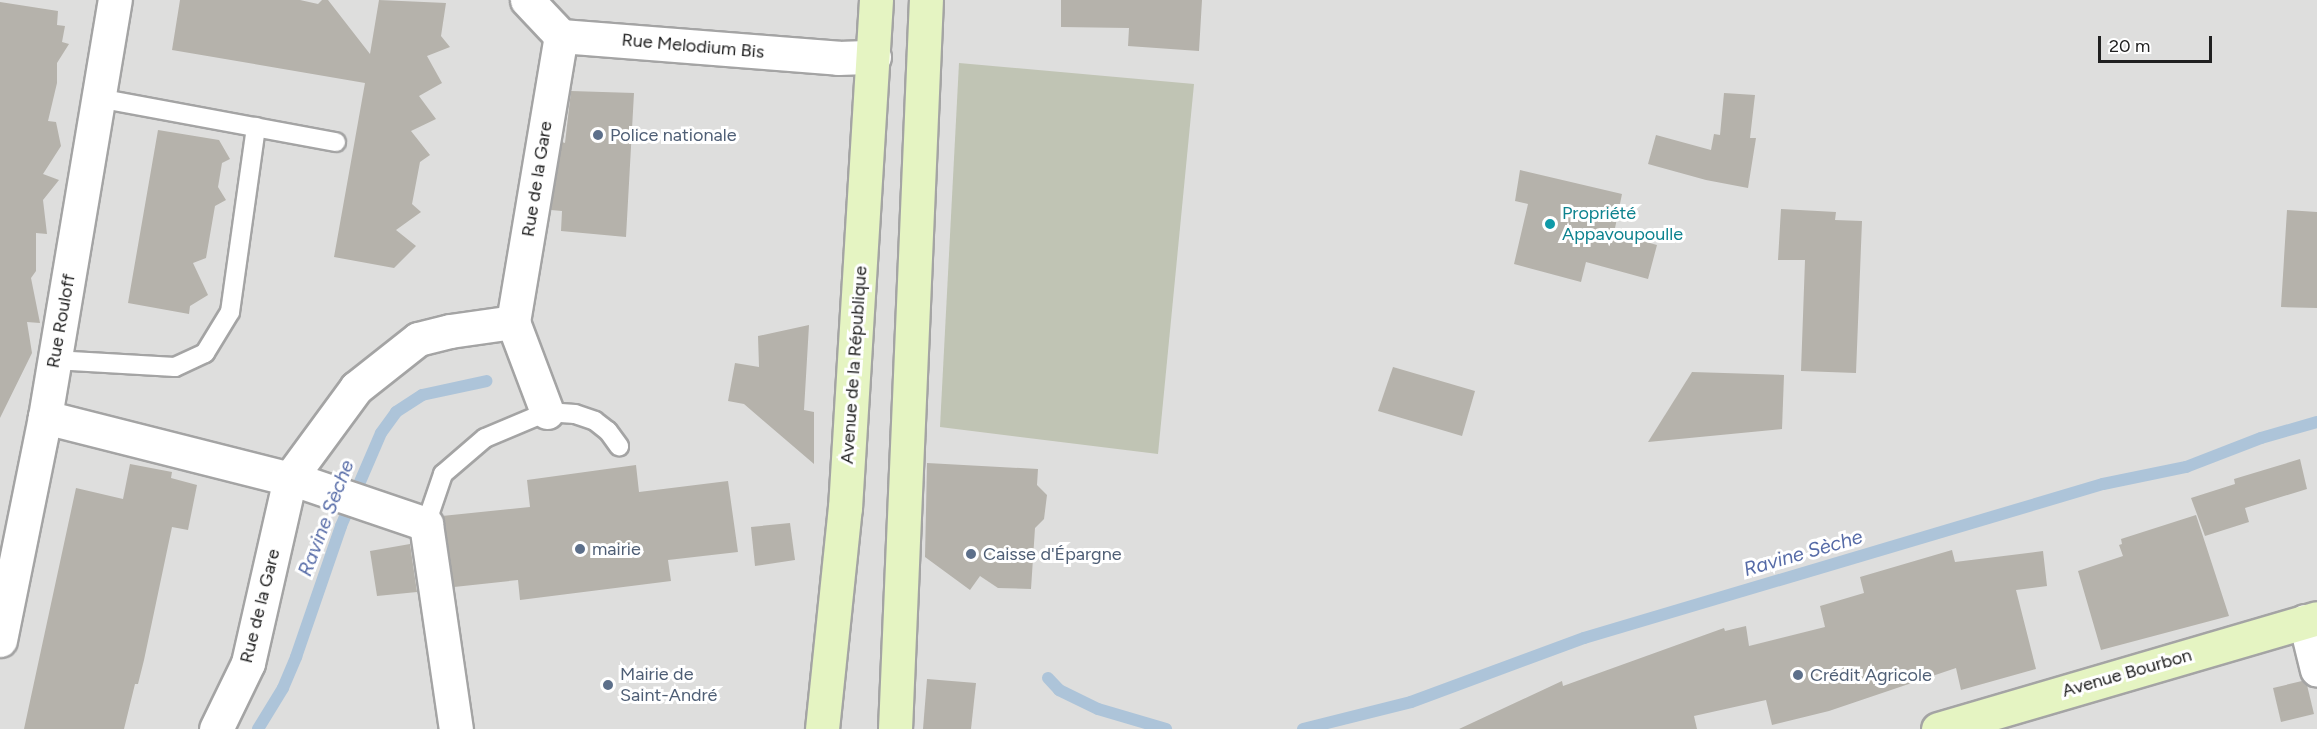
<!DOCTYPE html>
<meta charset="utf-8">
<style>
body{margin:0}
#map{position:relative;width:2317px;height:729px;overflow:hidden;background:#f0efe8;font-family:Figtree,sans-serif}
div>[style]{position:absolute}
.residential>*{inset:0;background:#dededd}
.construction>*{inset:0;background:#c0c4b4}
.stream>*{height:12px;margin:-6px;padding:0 6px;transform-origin:6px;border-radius:6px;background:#adc4d9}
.building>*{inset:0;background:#b5b2ab}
.roads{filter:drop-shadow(2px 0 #a4a4a4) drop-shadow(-2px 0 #a4a4a4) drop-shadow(0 2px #a4a4a4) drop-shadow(0 -2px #a4a4a4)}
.lane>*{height:18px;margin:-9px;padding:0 9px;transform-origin:9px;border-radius:9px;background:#fff}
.street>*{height:33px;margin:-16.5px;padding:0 16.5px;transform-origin:16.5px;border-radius:16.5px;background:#fff}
.secondary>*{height:33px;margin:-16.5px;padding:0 16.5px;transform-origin:16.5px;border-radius:16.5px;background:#e5f4c2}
.dots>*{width:16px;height:16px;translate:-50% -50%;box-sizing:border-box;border:3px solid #fff;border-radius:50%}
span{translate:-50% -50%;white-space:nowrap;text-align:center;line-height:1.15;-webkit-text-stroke:6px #fff;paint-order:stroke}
.street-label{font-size:18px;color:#202020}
.service-label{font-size:18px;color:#4e5e75}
.left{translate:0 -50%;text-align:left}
.culture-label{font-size:18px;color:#0d838f}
.water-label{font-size:20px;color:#566ba7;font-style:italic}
.scale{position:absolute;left:2098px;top:36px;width:114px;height:27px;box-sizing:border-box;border:3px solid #202020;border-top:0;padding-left:8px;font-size:18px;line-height:21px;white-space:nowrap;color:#202020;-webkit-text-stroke:4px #fff;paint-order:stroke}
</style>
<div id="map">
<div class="residential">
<i style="clip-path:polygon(0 0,2317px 0,2317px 729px,0 729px)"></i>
</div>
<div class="construction">
<i style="clip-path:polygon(959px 63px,1194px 84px,1158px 454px,940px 427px)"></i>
</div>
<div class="stream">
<i style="left:1048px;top:678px;width:16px;rotate:47deg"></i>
<i style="left:1059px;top:690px;width:43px;rotate:26deg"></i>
<i style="left:1098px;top:709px;width:71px;rotate:16.4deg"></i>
<i style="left:258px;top:729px;width:48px;rotate:-58.6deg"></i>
<i style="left:283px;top:688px;width:34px;rotate:-67deg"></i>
<i style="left:296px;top:657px;width:139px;rotate:-71deg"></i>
<i style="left:341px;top:526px;width:101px;rotate:-66.7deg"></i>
<i style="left:381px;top:433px;width:26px;rotate:-54deg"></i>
<i style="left:396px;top:412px;width:31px;rotate:-33deg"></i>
<i style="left:422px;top:395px;width:66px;rotate:-12.2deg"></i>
<i style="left:1303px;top:729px;width:111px;rotate:-14deg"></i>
<i style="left:1411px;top:702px;width:184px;rotate:-20.3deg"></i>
<i style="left:1584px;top:638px;width:541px;rotate:-16.53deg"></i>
<i style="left:2103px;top:484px;width:85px;rotate:-11.6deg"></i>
<i style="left:2186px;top:467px;width:80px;rotate:-21.1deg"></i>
<i style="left:2261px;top:438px;width:58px;rotate:-15.9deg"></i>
</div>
<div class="building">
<i style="clip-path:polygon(180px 0,300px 0,318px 4px,322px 0,328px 0,370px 54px,379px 0,446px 3px,441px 36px,450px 47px,427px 56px,442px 83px,419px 96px,436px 119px,411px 131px,430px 155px,420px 162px,412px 204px,421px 212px,396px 230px,416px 246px,394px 268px,334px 257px,365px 83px,172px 50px)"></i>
<i style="clip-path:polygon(1061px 0,1202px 0,1199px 51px,1128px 46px,1129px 28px,1061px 27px)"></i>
<i style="clip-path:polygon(0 2px,58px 11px,57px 25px,65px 26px,62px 42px,69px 44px,57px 63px,57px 83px,48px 121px,56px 122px,61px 146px,43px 174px,59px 180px,43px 200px,47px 234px,36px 233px,36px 271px,31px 278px,40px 323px,27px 322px,32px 353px,0 418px)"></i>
<i style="clip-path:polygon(571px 91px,634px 93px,626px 237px,561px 231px,562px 211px,551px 210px,562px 142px,565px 143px)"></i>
<i style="clip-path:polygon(1724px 93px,1755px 95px,1750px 138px,1756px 138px,1748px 188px,1706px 180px,1648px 164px,1656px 135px,1711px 150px,1714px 134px,1720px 135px)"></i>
<i style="clip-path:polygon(158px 130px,219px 140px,230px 159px,222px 163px,218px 187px,226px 200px,215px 206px,206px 258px,193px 263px,208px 295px,190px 306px,189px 314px,128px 303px)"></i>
<i style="clip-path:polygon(1520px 170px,1622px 194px,1614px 233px,1657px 245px,1648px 279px,1586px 262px,1581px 282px,1514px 264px,1528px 204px,1515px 201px)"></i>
<i style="clip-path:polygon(1781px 209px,1836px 212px,1835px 220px,1862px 221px,1856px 373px,1801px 371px,1805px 260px,1778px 260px)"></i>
<i style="clip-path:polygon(2287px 210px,2317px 212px,2317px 308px,2281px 307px)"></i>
<i style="clip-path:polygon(809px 325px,804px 410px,814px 412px,814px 464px,744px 404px,728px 401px,735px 363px,759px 367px,758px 336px)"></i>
<i style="clip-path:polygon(1393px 367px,1475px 391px,1462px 436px,1378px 411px)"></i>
<i style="clip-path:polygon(1692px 372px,1784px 375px,1782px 429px,1648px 442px)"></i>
<i style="clip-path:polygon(2300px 459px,2307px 489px,2245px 508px,2249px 522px,2205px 536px,2191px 498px,2235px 484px,2234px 479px)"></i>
<i style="clip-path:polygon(927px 463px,1038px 469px,1037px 485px,1047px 495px,1044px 519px,1035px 528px,1031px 589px,998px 588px,980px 576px,970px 590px,925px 557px)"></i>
<i style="clip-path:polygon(130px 464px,172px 472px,171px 478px,197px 485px,188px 530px,172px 527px,144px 660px,138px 684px,135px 684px,124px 729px,24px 729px,76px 488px,123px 499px)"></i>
<i style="clip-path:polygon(636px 465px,639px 492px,728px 481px,738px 552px,668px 560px,671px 581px,520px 600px,518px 580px,454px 587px,442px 516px,530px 507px,527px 480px)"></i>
<i style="clip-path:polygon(2196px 515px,2229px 616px,2101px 650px,2078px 571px,2123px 556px,2119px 545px,2122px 544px,2121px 539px)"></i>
<i style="clip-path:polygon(790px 523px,795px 560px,755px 566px,751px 527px)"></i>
<i style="clip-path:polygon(410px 544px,417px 592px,377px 596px,370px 551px)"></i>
<i style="clip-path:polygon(1952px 550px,1955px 562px,2043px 551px,2047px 586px,2016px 590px,2036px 669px,1961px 690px,1956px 668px,1829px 711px,1772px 725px,1766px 700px,1694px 716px,1697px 729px,1459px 729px,1562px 681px,1563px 686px,1724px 628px,1725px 631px,1746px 626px,1749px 646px,1825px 627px,1820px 606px,1864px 593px,1860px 577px)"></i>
<i style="clip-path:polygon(927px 679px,976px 683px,971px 729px,923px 729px)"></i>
<i style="clip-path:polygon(2302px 681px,2307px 685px,2314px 714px,2281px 722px,2273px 688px)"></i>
</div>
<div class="roads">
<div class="lane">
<i style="left:98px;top:98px;width:242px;rotate:10.5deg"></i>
<i style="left:54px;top:360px;width:121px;rotate:3.3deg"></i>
<i style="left:175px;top:367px;width:33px;rotate:-25deg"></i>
<i style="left:205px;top:353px;width:48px;rotate:-58.6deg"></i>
<i style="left:230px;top:312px;width:187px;rotate:-82deg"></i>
<i style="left:426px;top:524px;width:53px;rotate:-71.2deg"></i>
<i style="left:443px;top:474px;width:55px;rotate:-40.6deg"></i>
<i style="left:485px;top:438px;width:67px;rotate:-22.8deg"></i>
<i style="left:547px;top:412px;width:28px;rotate:4deg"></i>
<i style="left:575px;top:414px;width:21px;rotate:19deg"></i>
<i style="left:595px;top:421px;width:16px;rotate:38deg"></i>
<i style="left:608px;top:431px;width:19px;rotate:54deg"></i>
</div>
<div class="street">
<i style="left:527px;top:0;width:50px;rotate:46.6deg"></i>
<i style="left:561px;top:36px;width:278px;rotate:4.5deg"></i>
<i style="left:838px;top:58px;width:36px;rotate:-2deg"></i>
<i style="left:547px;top:412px;width:96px;rotate:-110.7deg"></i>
<i style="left:513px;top:322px;width:290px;rotate:-80.5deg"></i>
<i style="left:45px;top:417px;width:265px;rotate:14.2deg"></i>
<i style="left:302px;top:482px;width:131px;rotate:18.7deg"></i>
<i style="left:426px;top:524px;width:207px;rotate:81.7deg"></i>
<i style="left:2305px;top:621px;width:50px;rotate:76.2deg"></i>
<i style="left:0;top:640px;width:227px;rotate:-78.6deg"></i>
<i style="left:45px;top:417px;width:423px;rotate:-80.5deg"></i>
<i style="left:216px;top:729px;width:73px;rotate:-64.1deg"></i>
<i style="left:248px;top:663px;width:190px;rotate:-77.2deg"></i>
<i style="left:290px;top:478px;width:112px;rotate:-53.7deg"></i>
<i style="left:356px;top:388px;width:79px;rotate:-38.3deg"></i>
<i style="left:418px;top:339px;width:33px;rotate:-14deg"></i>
<i style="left:450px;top:331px;width:64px;rotate:-8.1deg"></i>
</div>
<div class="secondary">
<i style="left:822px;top:729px;width:222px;rotate:-84.1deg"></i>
<i style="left:845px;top:508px;width:509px;rotate:-86.51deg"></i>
<i style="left:895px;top:729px;width:730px;rotate:-87.57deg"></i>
<i style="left:1938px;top:729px;width:395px;rotate:-16.3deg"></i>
</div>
</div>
<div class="dots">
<i style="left:598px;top:135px;background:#5c6f8a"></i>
<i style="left:1550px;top:224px;background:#0f9aa8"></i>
<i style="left:580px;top:549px;background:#5c6f8a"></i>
<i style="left:971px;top:554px;background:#5c6f8a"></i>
<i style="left:1798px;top:675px;background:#5c6f8a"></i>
<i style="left:608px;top:685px;background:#5c6f8a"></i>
</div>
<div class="street-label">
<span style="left:693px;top:46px;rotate:5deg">Rue Melodium Bis</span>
<span style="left:537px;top:179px;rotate:-81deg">Rue de la Gare</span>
<span style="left:61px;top:321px;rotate:-80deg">Rue Rouloff</span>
<span style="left:854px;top:365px;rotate:-86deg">Avenue de la République</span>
<span style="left:260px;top:606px;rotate:-76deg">Rue de la Gare</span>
<span style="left:2127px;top:673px;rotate:-16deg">Avenue Bourbon</span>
</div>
<div class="service-label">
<span class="left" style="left:610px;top:135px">Police nationale</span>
<span class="left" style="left:592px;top:549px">mairie</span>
<span class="left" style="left:983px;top:554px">Caisse d'Épargne</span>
<span class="left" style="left:620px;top:685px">Mairie de<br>Saint-André</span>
<span class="left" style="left:1810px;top:675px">Crédit Agricole</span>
</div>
<div class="culture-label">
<span class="left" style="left:1562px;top:224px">Propriété<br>Appavoupoulle</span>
</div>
<div class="water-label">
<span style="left:326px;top:518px;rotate:-69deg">Ravine Sèche</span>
<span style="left:1803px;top:553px;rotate:-16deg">Ravine Sèche</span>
</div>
<div class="scale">20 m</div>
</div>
